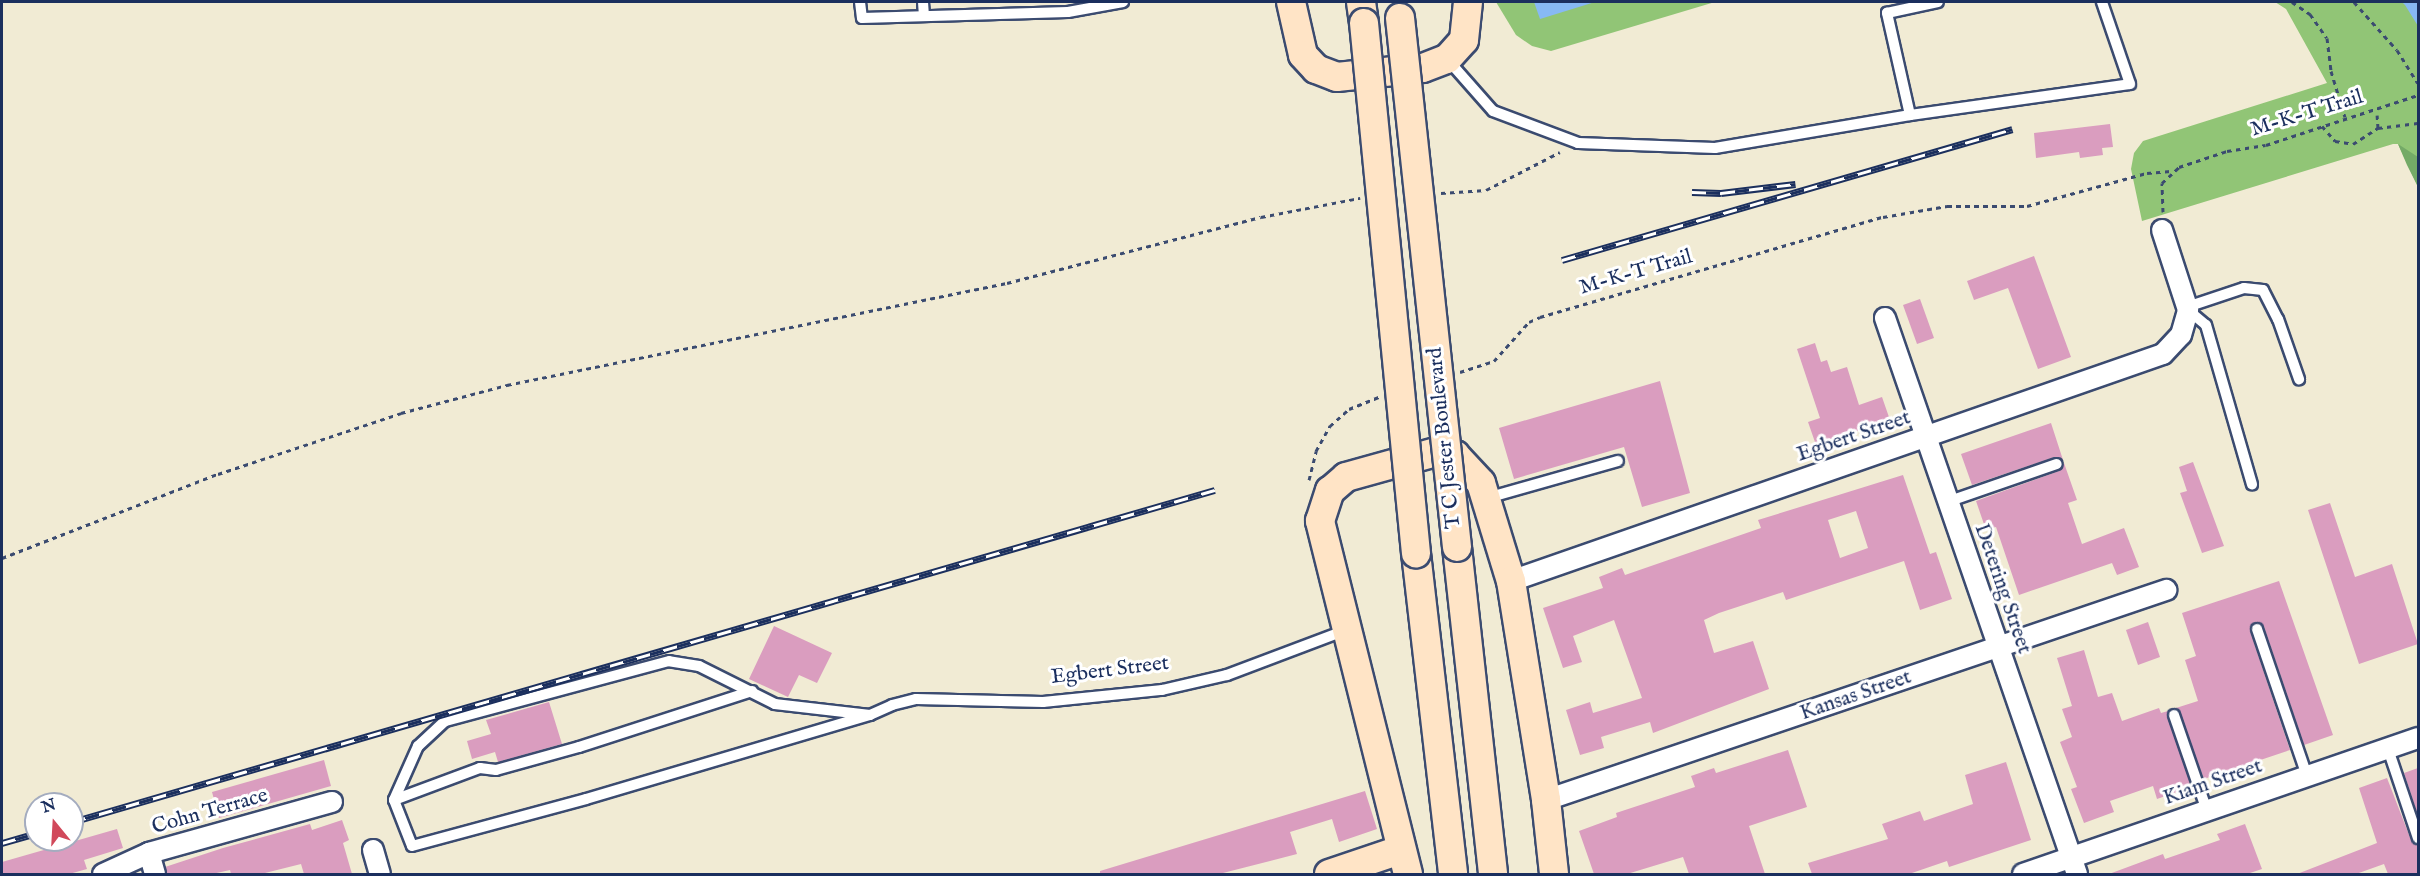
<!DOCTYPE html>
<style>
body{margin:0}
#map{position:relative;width:2420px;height:876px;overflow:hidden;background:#f1ebd4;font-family:"IM FELL English",serif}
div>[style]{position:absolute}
.green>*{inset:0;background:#91c576}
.forest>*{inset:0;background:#74aa67}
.water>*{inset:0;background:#87b9f4}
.building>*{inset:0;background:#da9dbf}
.path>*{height:3px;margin-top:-1.5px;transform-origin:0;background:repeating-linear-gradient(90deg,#3b4b70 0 4.5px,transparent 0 9px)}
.roads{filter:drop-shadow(2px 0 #3b4b70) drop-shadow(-2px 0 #3b4b70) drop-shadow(0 2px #3b4b70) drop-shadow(0 -2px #3b4b70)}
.lane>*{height:10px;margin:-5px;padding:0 5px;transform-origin:5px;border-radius:5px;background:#fff}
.street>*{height:20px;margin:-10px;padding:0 10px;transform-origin:10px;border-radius:10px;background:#fff}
.secondary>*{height:28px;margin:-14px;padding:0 14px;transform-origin:14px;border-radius:14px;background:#ffe4c6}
.rail>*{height:7px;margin-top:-3.5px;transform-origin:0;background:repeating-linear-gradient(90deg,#fff 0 14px,#1b2f5e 0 28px);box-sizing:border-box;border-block:2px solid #1b2f5e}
.bridges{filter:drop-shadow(2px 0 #3b4b70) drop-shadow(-2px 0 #3b4b70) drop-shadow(0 2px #3b4b70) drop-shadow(0 -2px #3b4b70)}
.secondary-bridge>*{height:28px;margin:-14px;padding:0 14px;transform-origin:14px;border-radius:14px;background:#ffe4c6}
span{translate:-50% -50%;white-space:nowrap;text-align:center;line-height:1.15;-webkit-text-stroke:6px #fff;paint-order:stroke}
.street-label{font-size:21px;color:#1b2f5e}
.frame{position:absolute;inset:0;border:3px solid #1b2f5e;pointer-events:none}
.north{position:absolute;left:24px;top:792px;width:60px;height:60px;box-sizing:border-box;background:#fff;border:2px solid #a4acbf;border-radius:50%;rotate:342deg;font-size:16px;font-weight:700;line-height:24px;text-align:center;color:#1b2f5e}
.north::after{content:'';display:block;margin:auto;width:21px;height:27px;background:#d1495b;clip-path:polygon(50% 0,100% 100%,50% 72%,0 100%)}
</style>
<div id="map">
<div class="green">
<i style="clip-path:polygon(1496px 2px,1715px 2px,1551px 51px,1532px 46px,1516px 35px)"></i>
<i style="clip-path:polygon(2275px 2px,2418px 2px,2418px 187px,2398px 144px,2393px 144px,2142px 221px,2131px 169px,2134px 153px,2143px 141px,2327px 83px,2286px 9px)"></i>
</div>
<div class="forest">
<i style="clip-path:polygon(2398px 144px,2418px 157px,2418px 187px,2407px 165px)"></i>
</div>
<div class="water">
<i style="clip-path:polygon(1534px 2px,1595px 2px,1540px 19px)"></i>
<i style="clip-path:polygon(2402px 2px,2418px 2px,2418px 26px,2405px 5px)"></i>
</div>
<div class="building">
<i style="clip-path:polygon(2110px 124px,2113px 147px,2102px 148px,2103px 155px,2080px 158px,2079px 152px,2036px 158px,2034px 133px)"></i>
<i style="clip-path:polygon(2034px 256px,2071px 357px,2038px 369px,2008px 288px,1974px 300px,1967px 281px)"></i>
<i style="clip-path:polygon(1920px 299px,1934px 338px,1917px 344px,1903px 305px)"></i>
<i style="clip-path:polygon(1815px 343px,1821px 362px,1827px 360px,1831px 372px,1847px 367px,1859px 405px,1882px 397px,1890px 420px,1816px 445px,1808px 422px,1820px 418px,1797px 349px)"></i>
<i style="clip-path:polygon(1660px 381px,1690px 493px,1642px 507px,1624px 447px,1514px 479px,1499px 428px)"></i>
<i style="clip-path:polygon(2051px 423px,2063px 460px,2055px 457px,1972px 485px,1961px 454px)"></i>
<i style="clip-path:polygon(2193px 462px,2224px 546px,2202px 553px,2180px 493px,2187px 491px,2179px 467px)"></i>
<i style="clip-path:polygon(2064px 463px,2077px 500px,2068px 503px,2082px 544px,2124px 528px,2139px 567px,2117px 575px,2112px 563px,2019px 595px,1996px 527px,1986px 530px,1976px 501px,2059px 471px)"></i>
<i style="clip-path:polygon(evenodd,1903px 475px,1930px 554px,1936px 552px,1952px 599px,1920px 610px,1904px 561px,1786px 600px,1783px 592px,1719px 613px,1704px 620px,1714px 653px,1753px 641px,1769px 689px,1653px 733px,1650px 722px,1601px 737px,1604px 748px,1580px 755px,1566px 710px,1590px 702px,1593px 713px,1642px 698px,1614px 620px,1573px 636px,1582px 662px,1563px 668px,1543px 608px,1603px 588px,1599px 577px,1622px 568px,1625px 575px,1761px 528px,1758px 520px,1903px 475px,1856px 511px,1868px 548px,1840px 558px,1828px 520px,1856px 511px)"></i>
<i style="clip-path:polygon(2330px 503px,2355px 577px,2392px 564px,2418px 644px,2359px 664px,2308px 510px)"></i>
<i style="clip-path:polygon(2279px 581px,2333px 735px,2304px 745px,2264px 627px,2255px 622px,2250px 631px,2290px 750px,2204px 779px,2176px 708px,2198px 701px,2185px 660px,2196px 656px,2182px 613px)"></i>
<i style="clip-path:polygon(2148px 622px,2160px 657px,2138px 665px,2126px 630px)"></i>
<i style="clip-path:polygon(774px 626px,832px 653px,817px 683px,799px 675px,788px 697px,749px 679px)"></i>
<i style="clip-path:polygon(2084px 650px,2098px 697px,2112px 693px,2122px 721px,2159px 708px,2161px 713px,2168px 711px,2190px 784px,2188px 788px,2157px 799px,2153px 786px,2110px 801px,2114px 812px,2084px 823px,2071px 789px,2077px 787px,2060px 742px,2072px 737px,2062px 709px,2072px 706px,2057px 658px)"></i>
<i style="clip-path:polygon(549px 702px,562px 744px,498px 762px,495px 752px,472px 759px,467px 741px,491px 734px,486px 720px)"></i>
<i style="clip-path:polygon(1788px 750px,1807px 807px,1749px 826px,1765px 874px,1689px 874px,1683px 857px,1627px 874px,1594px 874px,1579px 831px,1617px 817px,1616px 813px,1695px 787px,1691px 776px,1714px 768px,1716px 773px)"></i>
<i style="clip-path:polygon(324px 760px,331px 786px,219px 818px,212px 792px)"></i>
<i style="clip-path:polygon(2006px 762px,2031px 840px,1949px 867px,1947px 861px,1909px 874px,1812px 874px,1808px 863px,1888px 839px,1882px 824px,1920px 811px,1924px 821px,1973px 804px,1965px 775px)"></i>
<i style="clip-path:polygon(2418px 768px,2418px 816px,2404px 773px)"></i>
<i style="clip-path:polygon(2387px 778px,2411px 840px,2418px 845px,2418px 874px,2388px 874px,2384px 864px,2356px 874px,2297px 874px,2377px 843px,2359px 788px)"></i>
<i style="clip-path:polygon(1365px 791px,1377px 829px,1339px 842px,1332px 819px,1290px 832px,1297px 854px,1219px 874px,1100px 874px,1100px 871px)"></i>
<i style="clip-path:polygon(342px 820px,349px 840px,343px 843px,352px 874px,304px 874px,301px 864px,261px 874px,231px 874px,230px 870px,212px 874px,167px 874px,165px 867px,223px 848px,310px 824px,312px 830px)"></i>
<i style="clip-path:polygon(2245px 824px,2262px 869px,2247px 874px,2109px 874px,2163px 854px,2165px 859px,2220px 840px,2217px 834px)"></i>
<i style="clip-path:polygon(117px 829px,123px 848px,84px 860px,87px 869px,69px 874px,2px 874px,2px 862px)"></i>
</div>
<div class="path">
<i style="left:2292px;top:2px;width:22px;rotate:34deg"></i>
<i style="left:2310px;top:14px;width:29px;rotate:55deg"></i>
<i style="left:2327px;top:38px;width:33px;rotate:83deg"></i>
<i style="left:2331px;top:71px;width:48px;rotate:73.1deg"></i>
<i style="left:2354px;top:2px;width:64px;rotate:48.1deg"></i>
<i style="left:2397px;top:50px;width:39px;rotate:58deg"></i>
<i style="left:2322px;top:126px;width:20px;rotate:49deg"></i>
<i style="left:2335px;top:141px;width:18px;rotate:9deg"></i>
<i style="left:2353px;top:144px;width:30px;rotate:-33deg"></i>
<i style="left:2378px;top:128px;width:13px;rotate:-94deg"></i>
<i style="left:2378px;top:128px;width:40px;rotate:-7.1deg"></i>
<i style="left:1441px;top:193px;width:45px;rotate:-3.8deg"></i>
<i style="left:1486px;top:190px;width:83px;rotate:-27.2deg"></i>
<i style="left:2163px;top:212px;width:29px;rotate:-92deg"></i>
<i style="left:2162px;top:183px;width:23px;rotate:-43deg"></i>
<i style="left:2179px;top:167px;width:51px;rotate:-18.4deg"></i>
<i style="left:2227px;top:151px;width:39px;rotate:-9deg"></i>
<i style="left:2266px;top:145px;width:160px;rotate:-18.2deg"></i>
<i style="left:1460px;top:372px;width:36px;rotate:-18deg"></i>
<i style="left:1494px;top:361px;width:52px;rotate:-48.1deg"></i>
<i style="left:1529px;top:322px;width:12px;rotate:-24deg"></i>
<i style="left:1540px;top:317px;width:357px;rotate:-16.3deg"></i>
<i style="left:1883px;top:217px;width:65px;rotate:-9.8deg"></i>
<i style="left:1947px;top:206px;width:80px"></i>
<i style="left:2027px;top:206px;width:124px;rotate:-15.4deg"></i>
<i style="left:2147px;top:173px;width:24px;rotate:-5deg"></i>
<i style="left:1309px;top:480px;width:30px;rotate:-76deg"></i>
<i style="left:1316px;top:451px;width:29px;rotate:-61deg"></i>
<i style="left:1330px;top:426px;width:25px;rotate:-42deg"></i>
<i style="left:1349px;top:409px;width:32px;rotate:-22deg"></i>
<i style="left:2px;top:558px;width:232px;rotate:-21.3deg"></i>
<i style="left:218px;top:474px;width:193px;rotate:-18.4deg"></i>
<i style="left:401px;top:413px;width:110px;rotate:-14.8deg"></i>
<i style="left:507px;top:385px;width:510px;rotate:-11.53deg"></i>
<i style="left:1007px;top:283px;width:262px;rotate:-14.6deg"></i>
<i style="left:1261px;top:217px;width:101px;rotate:-10.9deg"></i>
</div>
<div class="roads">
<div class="lane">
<i style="left:860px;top:2px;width:16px;rotate:83deg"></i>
<i style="left:862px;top:18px;width:206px;rotate:-1.7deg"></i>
<i style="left:1068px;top:12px;width:56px;rotate:-10.3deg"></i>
<i style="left:923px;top:2px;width:14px;rotate:86deg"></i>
<i style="left:1448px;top:60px;width:68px;rotate:48.6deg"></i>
<i style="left:1493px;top:111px;width:91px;rotate:20.6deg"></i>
<i style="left:1578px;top:143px;width:137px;rotate:2.1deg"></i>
<i style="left:1715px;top:148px;width:198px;rotate:-9.6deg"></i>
<i style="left:1910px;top:115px;width:222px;rotate:-8deg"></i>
<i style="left:2130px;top:84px;width:87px;rotate:-108.9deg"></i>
<i style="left:1910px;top:115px;width:105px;rotate:-102.7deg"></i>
<i style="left:1887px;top:13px;width:52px;rotate:-12.2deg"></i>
<i style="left:2187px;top:307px;width:60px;rotate:-18.4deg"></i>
<i style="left:2244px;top:288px;width:19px;rotate:6deg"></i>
<i style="left:2263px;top:290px;width:33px;rotate:63deg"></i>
<i style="left:2278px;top:319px;width:64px;rotate:70.7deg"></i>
<i style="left:2188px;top:310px;width:23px;rotate:40deg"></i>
<i style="left:2206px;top:325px;width:166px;rotate:73.9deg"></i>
<i style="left:1487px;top:498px;width:136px;rotate:-15.8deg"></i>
<i style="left:1947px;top:502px;width:116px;rotate:-19.1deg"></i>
<i style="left:2257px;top:629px;width:155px;rotate:71.2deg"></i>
<i style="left:870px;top:715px;width:96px;rotate:-173.4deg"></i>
<i style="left:775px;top:704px;width:85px;rotate:-153.4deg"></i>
<i style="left:699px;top:666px;width:30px;rotate:-171deg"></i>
<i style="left:669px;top:661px;width:232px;rotate:165deg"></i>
<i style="left:445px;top:721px;width:37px;rotate:137deg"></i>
<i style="left:418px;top:746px;width:59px;rotate:114deg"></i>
<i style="left:394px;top:800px;width:49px;rotate:68.6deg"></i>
<i style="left:412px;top:846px;width:180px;rotate:-15.1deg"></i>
<i style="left:586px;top:799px;width:296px;rotate:-16.5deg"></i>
<i style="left:870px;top:715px;width:24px;rotate:-24deg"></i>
<i style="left:892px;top:705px;width:25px;rotate:-14deg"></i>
<i style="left:916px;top:699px;width:127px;rotate:1.4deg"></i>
<i style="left:1043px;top:702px;width:120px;rotate:-5.8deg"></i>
<i style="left:1162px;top:690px;width:67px;rotate:-13deg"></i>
<i style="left:1227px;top:675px;width:127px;rotate:-20.7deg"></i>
<i style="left:2174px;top:715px;width:102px;rotate:71deg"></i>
<i style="left:2388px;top:749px;width:94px;rotate:71.4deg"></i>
<i style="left:394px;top:800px;width:92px;rotate:-20.4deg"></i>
<i style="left:480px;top:768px;width:16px;rotate:7deg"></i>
<i style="left:496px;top:770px;width:86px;rotate:-15.5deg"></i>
<i style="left:579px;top:747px;width:182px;rotate:-17.9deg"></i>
</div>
<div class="street">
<i style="left:1885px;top:318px;width:588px;rotate:70.95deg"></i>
<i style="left:1511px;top:581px;width:690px;rotate:-19.2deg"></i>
<i style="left:2163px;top:354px;width:26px;rotate:-47deg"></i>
<i style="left:2181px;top:335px;width:26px;rotate:-74deg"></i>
<i style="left:2188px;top:310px;width:84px;rotate:-108deg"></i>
<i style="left:1546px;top:800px;width:655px;rotate:-18.71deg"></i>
<i style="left:373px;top:850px;width:25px;rotate:74deg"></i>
<i style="left:149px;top:853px;width:22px;rotate:74deg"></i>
<i style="left:103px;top:874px;width:51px;rotate:-24.5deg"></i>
<i style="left:149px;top:853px;width:190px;rotate:-15.6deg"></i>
<i style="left:2023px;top:874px;width:418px;rotate:-19deg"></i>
</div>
<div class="secondary">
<i style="left:1291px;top:2px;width:54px;rotate:77.2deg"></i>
<i style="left:1303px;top:55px;width:19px;rotate:47deg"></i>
<i style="left:1316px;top:69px;width:22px;rotate:21deg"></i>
<i style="left:1337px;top:77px;width:86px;rotate:-6deg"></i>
<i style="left:1423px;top:68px;width:26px;rotate:-21deg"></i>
<i style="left:1447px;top:59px;width:25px;rotate:-48deg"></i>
<i style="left:1464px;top:40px;width:38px;rotate:-84deg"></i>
<i style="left:1361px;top:2px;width:21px;rotate:82deg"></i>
<i style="left:1457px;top:547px;width:329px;rotate:83.7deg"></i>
<i style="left:1416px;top:553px;width:323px;rotate:83.4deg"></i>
<i style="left:1329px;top:874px;width:75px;rotate:-18.7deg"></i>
<i style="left:1408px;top:874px;width:364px;rotate:-104deg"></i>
<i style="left:1320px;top:521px;width:32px;rotate:-72deg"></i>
<i style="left:1330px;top:491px;width:21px;rotate:-41deg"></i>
<i style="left:1346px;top:477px;width:98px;rotate:-15.5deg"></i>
<i style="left:1440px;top:451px;width:16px;rotate:15deg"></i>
<i style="left:1455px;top:455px;width:38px;rotate:47deg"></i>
<i style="left:1481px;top:483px;width:102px;rotate:73deg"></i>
<i style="left:1511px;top:581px;width:222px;rotate:80.9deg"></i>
<i style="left:1546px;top:800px;width:74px;rotate:83.8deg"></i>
</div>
</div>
<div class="rail">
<i style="left:1692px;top:192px;width:29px;rotate:2deg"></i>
<i style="left:1721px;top:193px;width:75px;rotate:-6.9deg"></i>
<i style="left:1562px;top:260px;width:469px;rotate:-16.2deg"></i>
<i style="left:72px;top:822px;width:1190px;rotate:-16.2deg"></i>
<i style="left:2px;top:843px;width:35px;rotate:-16deg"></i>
</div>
<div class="bridges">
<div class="secondary-bridge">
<i style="left:1400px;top:18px;width:532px;rotate:83.85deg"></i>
<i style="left:1364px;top:23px;width:533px;rotate:84.4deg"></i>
</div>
</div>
<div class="street-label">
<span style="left:2307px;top:114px;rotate:-17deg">M-K-T Trail</span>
<span style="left:1636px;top:273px;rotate:-16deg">M-K-T Trail</span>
<span style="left:1854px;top:437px;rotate:-19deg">Egbert Street</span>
<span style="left:1445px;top:438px;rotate:-96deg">T C Jester Boulevard</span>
<span style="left:2002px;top:589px;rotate:71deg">Detering Street</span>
<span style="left:1110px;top:671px;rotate:-7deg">Egbert Street</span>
<span style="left:1856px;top:696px;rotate:-19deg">Kansas Street</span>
<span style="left:2213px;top:783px;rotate:-19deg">Kiam Street</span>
<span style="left:210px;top:812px;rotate:-16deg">Cohn Terrace</span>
</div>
<div class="frame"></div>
<div class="north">N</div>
</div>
